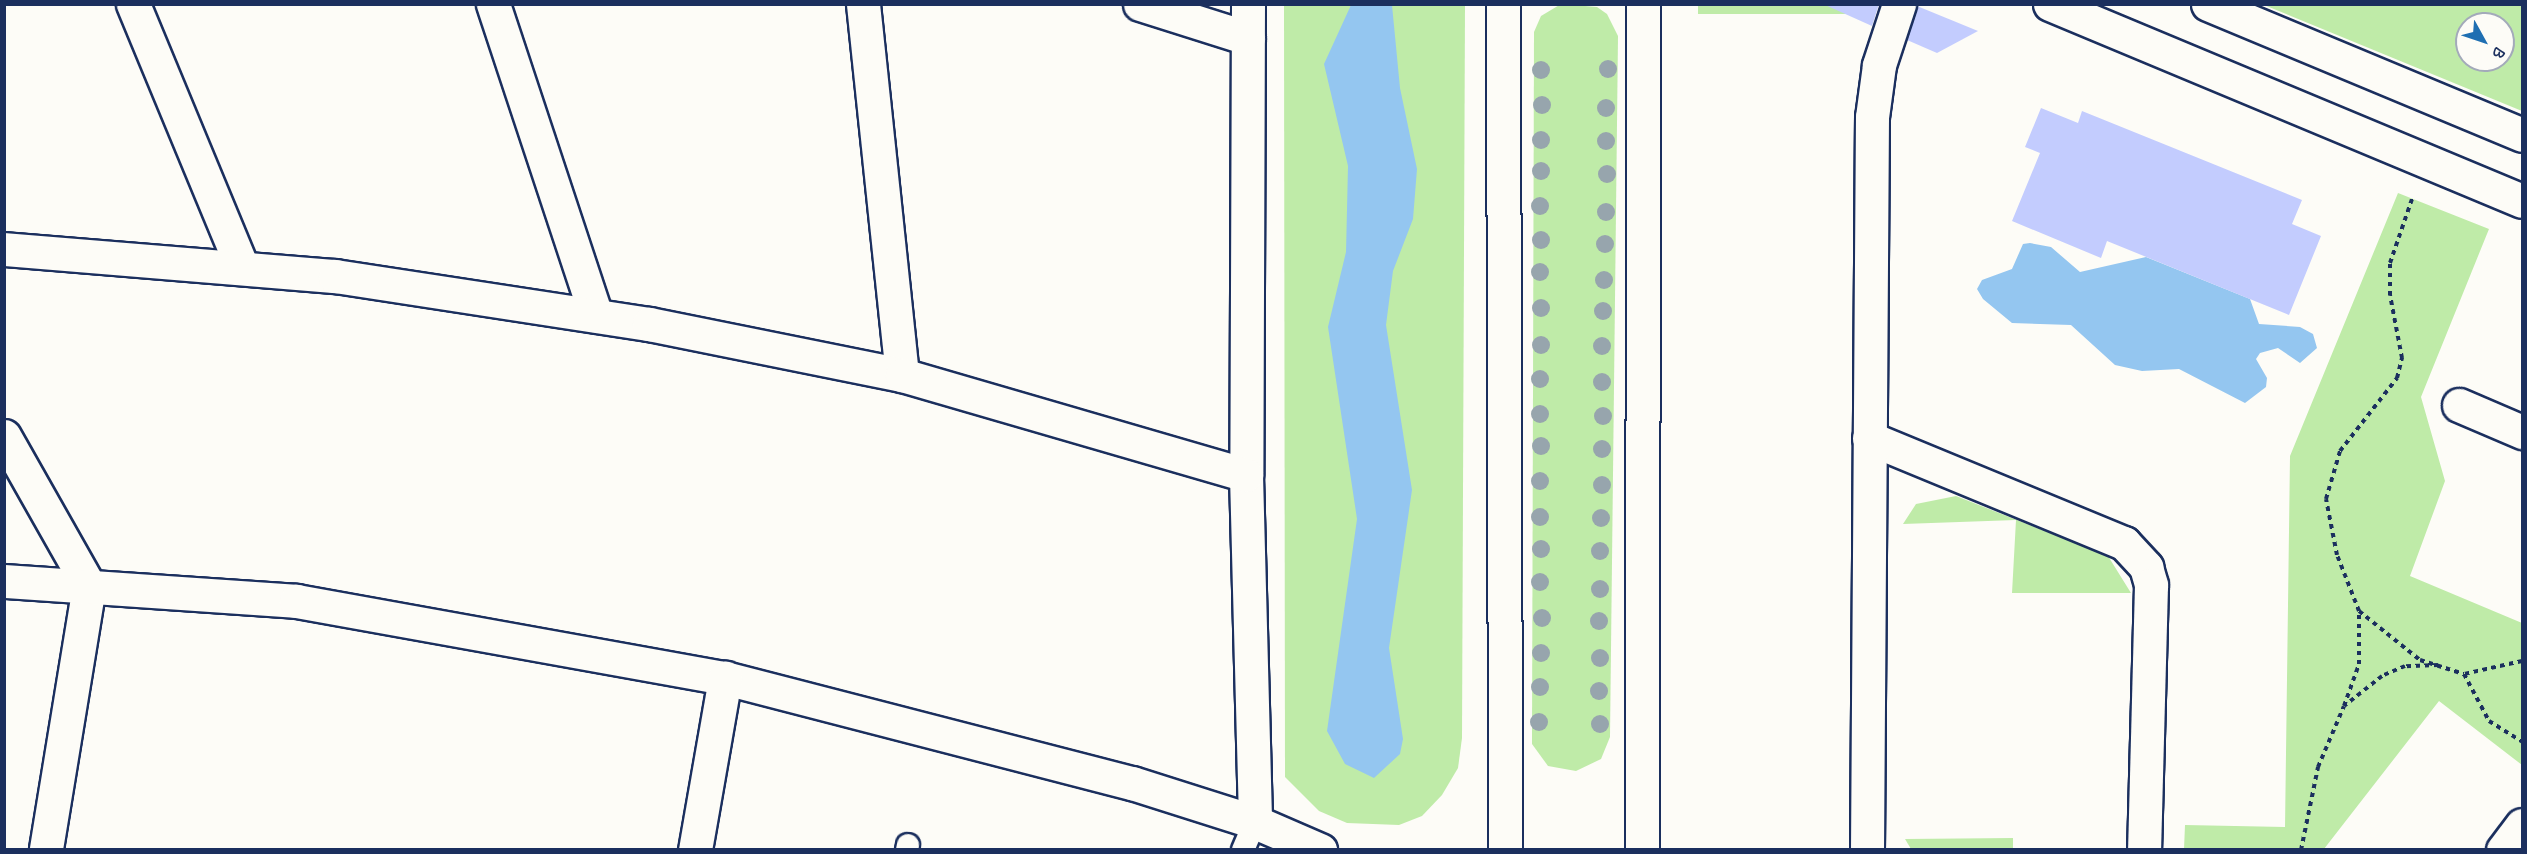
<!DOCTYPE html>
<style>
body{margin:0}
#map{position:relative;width:2527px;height:854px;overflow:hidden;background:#fdfcf7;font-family:Mynerve,sans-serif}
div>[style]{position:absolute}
.green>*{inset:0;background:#bfeba8}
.water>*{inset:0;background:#94c6f0}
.building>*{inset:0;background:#c3ccfe}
.path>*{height:4px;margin-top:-2px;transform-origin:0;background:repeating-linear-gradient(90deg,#1b2f5e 0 4.5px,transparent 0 9px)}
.roads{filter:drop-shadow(2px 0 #1b2f5e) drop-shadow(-2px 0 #1b2f5e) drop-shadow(0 2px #1b2f5e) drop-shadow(0 -2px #1b2f5e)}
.lane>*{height:22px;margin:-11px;padding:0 11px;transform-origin:11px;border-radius:11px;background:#fdfcf7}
.street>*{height:33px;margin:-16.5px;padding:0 16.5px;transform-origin:16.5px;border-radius:16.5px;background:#fdfcf7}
.trees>*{width:18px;height:18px;margin:-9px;border-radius:50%;background:#97a5ad}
span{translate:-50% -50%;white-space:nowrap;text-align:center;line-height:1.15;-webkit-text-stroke:6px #fdfcf7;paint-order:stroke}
.frame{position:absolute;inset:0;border:6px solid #1b2f5e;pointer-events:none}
.north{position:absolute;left:2455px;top:12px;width:60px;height:60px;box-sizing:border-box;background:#fdfcf7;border:2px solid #a3aaba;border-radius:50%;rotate:130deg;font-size:16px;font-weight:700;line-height:24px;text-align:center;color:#1b2f5e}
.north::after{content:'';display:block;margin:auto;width:21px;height:27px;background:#1f6fb2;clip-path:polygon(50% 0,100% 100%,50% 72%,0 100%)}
</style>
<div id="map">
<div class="green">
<i style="clip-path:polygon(1561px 4px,1597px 7px,1607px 14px,1618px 36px,1610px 737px,1601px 759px,1576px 771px,1548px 766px,1532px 744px,1534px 32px,1541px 16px)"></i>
<i style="clip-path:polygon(1845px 4px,1846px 14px,1698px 14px,1698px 5px)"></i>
<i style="clip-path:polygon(1284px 5px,1465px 5px,1462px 738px,1458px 768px,1442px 795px,1422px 816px,1399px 825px,1347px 823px,1319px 811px,1285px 777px)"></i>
<i style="clip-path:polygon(evenodd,2264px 5px,2522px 5px,2522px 111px,2264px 5px,2467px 24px,2503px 24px,2503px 60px,2467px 60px,2467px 24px)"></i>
<i style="clip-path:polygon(2398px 193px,2489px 229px,2421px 397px,2445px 481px,2410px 576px,2522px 623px,2522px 765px,2439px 701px,2324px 849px,2184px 849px,2185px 825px,2285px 827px,2290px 456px)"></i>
<i style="clip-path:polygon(1956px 496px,2108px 556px,2131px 593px,2012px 593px,2016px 520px,1903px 524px,1916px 504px)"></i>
<i style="clip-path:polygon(2013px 838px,2013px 850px,1911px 849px,1905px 839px)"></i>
</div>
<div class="water">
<i style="clip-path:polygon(1351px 5px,1392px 5px,1400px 88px,1417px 169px,1413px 219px,1393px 271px,1386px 325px,1412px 490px,1389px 648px,1403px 739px,1400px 754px,1374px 778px,1345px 764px,1327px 731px,1357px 519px,1328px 327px,1346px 252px,1348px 166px,1324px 64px)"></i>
<i style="clip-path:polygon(2030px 243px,2051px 247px,2080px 272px,2146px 257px,2250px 299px,2259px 324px,2300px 327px,2313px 334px,2317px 348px,2300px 363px,2278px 348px,2260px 353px,2256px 359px,2267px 378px,2266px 387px,2245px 403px,2179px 369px,2142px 371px,2115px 365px,2071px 325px,2012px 323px,1983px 299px,1977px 289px,1982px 280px,2012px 269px,2023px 244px)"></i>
</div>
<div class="building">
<i style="clip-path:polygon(1823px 4px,1879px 4px,1872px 26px)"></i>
<i style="clip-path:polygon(1917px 6px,1978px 31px,1937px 53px,1907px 40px)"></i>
<i style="clip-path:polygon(2041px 108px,2078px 123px,2082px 111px,2302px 200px,2292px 224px,2321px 236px,2289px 315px,2107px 241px,2101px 258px,2012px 221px,2040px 153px,2025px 147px)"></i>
</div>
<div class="path">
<i style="left:2359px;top:611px;width:60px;rotate:-111.4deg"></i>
<i style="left:2337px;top:555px;width:57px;rotate:-101.1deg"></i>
<i style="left:2326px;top:499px;width:50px;rotate:-73.7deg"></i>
<i style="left:2340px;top:451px;width:93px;rotate:-52deg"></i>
<i style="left:2397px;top:378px;width:21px;rotate:-76deg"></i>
<i style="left:2402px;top:358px;width:64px;rotate:-100.8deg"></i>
<i style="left:2390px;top:295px;width:32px;rotate:-90deg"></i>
<i style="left:2390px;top:263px;width:68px;rotate:-71deg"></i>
<i style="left:2522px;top:661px;width:59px;rotate:167.4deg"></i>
<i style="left:2464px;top:674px;width:53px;rotate:62deg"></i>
<i style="left:2489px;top:721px;width:39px;rotate:32deg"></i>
<i style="left:2438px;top:665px;width:33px;rotate:178deg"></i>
<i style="left:2405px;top:666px;width:25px;rotate:157deg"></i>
<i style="left:2382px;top:676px;width:48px;rotate:141.7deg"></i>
<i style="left:2344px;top:706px;width:45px;rotate:-70.3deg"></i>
<i style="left:2359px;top:664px;width:53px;rotate:-90deg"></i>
<i style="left:2359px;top:611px;width:78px;rotate:38.8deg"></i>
<i style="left:2420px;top:660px;width:46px;rotate:17.7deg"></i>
<i style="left:2301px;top:850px;width:85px;rotate:-78.4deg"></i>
<i style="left:2318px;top:767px;width:66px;rotate:-66.9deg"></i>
</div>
<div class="roads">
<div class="lane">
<i style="left:907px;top:850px;width:5px;rotate:-79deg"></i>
<i style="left:1243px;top:850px;width:30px;rotate:-67deg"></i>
</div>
<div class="street">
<i style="left:133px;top:4px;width:285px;rotate:67.5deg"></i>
<i style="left:493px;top:4px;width:328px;rotate:71.7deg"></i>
<i style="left:863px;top:4px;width:373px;rotate:84deg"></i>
<i style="left:1140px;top:4px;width:113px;rotate:17.5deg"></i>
<i style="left:1248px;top:4px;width:471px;rotate:90.2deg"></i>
<i style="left:1246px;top:475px;width:347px;rotate:88.5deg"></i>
<i style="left:1503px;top:4px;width:846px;rotate:89.86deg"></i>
<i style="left:2050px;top:4px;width:511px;rotate:22.65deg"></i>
<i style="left:2208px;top:4px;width:340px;rotate:22.6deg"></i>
<i style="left:4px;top:249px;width:332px;rotate:4.7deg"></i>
<i style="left:335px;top:276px;width:318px;rotate:8.7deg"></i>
<i style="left:649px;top:324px;width:258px;rotate:11.4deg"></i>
<i style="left:902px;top:375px;width:358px;rotate:16.2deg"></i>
<i style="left:2459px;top:405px;width:69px;rotate:23.2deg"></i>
<i style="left:4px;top:436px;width:172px;rotate:60.5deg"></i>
<i style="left:89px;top:586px;width:267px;rotate:99.3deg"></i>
<i style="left:1869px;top:438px;width:276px;rotate:22.4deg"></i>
<i style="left:2124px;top:543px;width:33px;rotate:47deg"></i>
<i style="left:2146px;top:567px;width:19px;rotate:74deg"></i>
<i style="left:2151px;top:585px;width:265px;rotate:91.5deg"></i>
<i style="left:4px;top:581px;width:293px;rotate:3.9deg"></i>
<i style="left:296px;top:601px;width:436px;rotate:10.2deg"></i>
<i style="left:725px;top:678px;width:420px;rotate:14.5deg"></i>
<i style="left:1132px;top:783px;width:129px;rotate:17.6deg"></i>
<i style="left:1255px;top:822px;width:71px;rotate:23.3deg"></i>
<i style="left:695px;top:850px;width:175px;rotate:-80.1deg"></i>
<i style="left:1642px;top:850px;width:846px;rotate:-89.93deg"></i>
<i style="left:1867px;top:850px;width:733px;rotate:-89.61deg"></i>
<i style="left:1872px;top:117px;width:52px;rotate:-82.3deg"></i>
<i style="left:1879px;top:65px;width:64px;rotate:-71.8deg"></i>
<i style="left:2503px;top:850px;width:31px;rotate:-53deg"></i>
</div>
</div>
<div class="trees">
<i style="left:1608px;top:69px"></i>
<i style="left:1541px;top:70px"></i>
<i style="left:1542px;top:105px"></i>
<i style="left:1606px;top:108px"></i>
<i style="left:1541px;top:140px"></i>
<i style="left:1606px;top:141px"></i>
<i style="left:1541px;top:171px"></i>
<i style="left:1607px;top:174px"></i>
<i style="left:1540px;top:206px"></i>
<i style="left:1606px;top:212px"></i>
<i style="left:1541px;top:240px"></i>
<i style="left:1605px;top:244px"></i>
<i style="left:1540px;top:272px"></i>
<i style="left:1604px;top:280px"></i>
<i style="left:1541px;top:308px"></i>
<i style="left:1603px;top:311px"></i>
<i style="left:1541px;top:345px"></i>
<i style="left:1602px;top:346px"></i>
<i style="left:1540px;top:379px"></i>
<i style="left:1602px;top:382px"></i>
<i style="left:1540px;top:414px"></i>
<i style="left:1603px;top:416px"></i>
<i style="left:1541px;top:446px"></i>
<i style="left:1602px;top:449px"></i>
<i style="left:1540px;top:481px"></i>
<i style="left:1602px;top:485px"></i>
<i style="left:1540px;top:517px"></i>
<i style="left:1601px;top:518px"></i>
<i style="left:1541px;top:549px"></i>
<i style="left:1600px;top:551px"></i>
<i style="left:1540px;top:582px"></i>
<i style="left:1600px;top:589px"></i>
<i style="left:1542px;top:618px"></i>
<i style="left:1599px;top:621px"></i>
<i style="left:1541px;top:653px"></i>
<i style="left:1600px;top:658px"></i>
<i style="left:1540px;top:687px"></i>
<i style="left:1599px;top:691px"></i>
<i style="left:1539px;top:722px"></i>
<i style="left:1600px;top:724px"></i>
</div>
<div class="frame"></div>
<div class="north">B</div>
</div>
